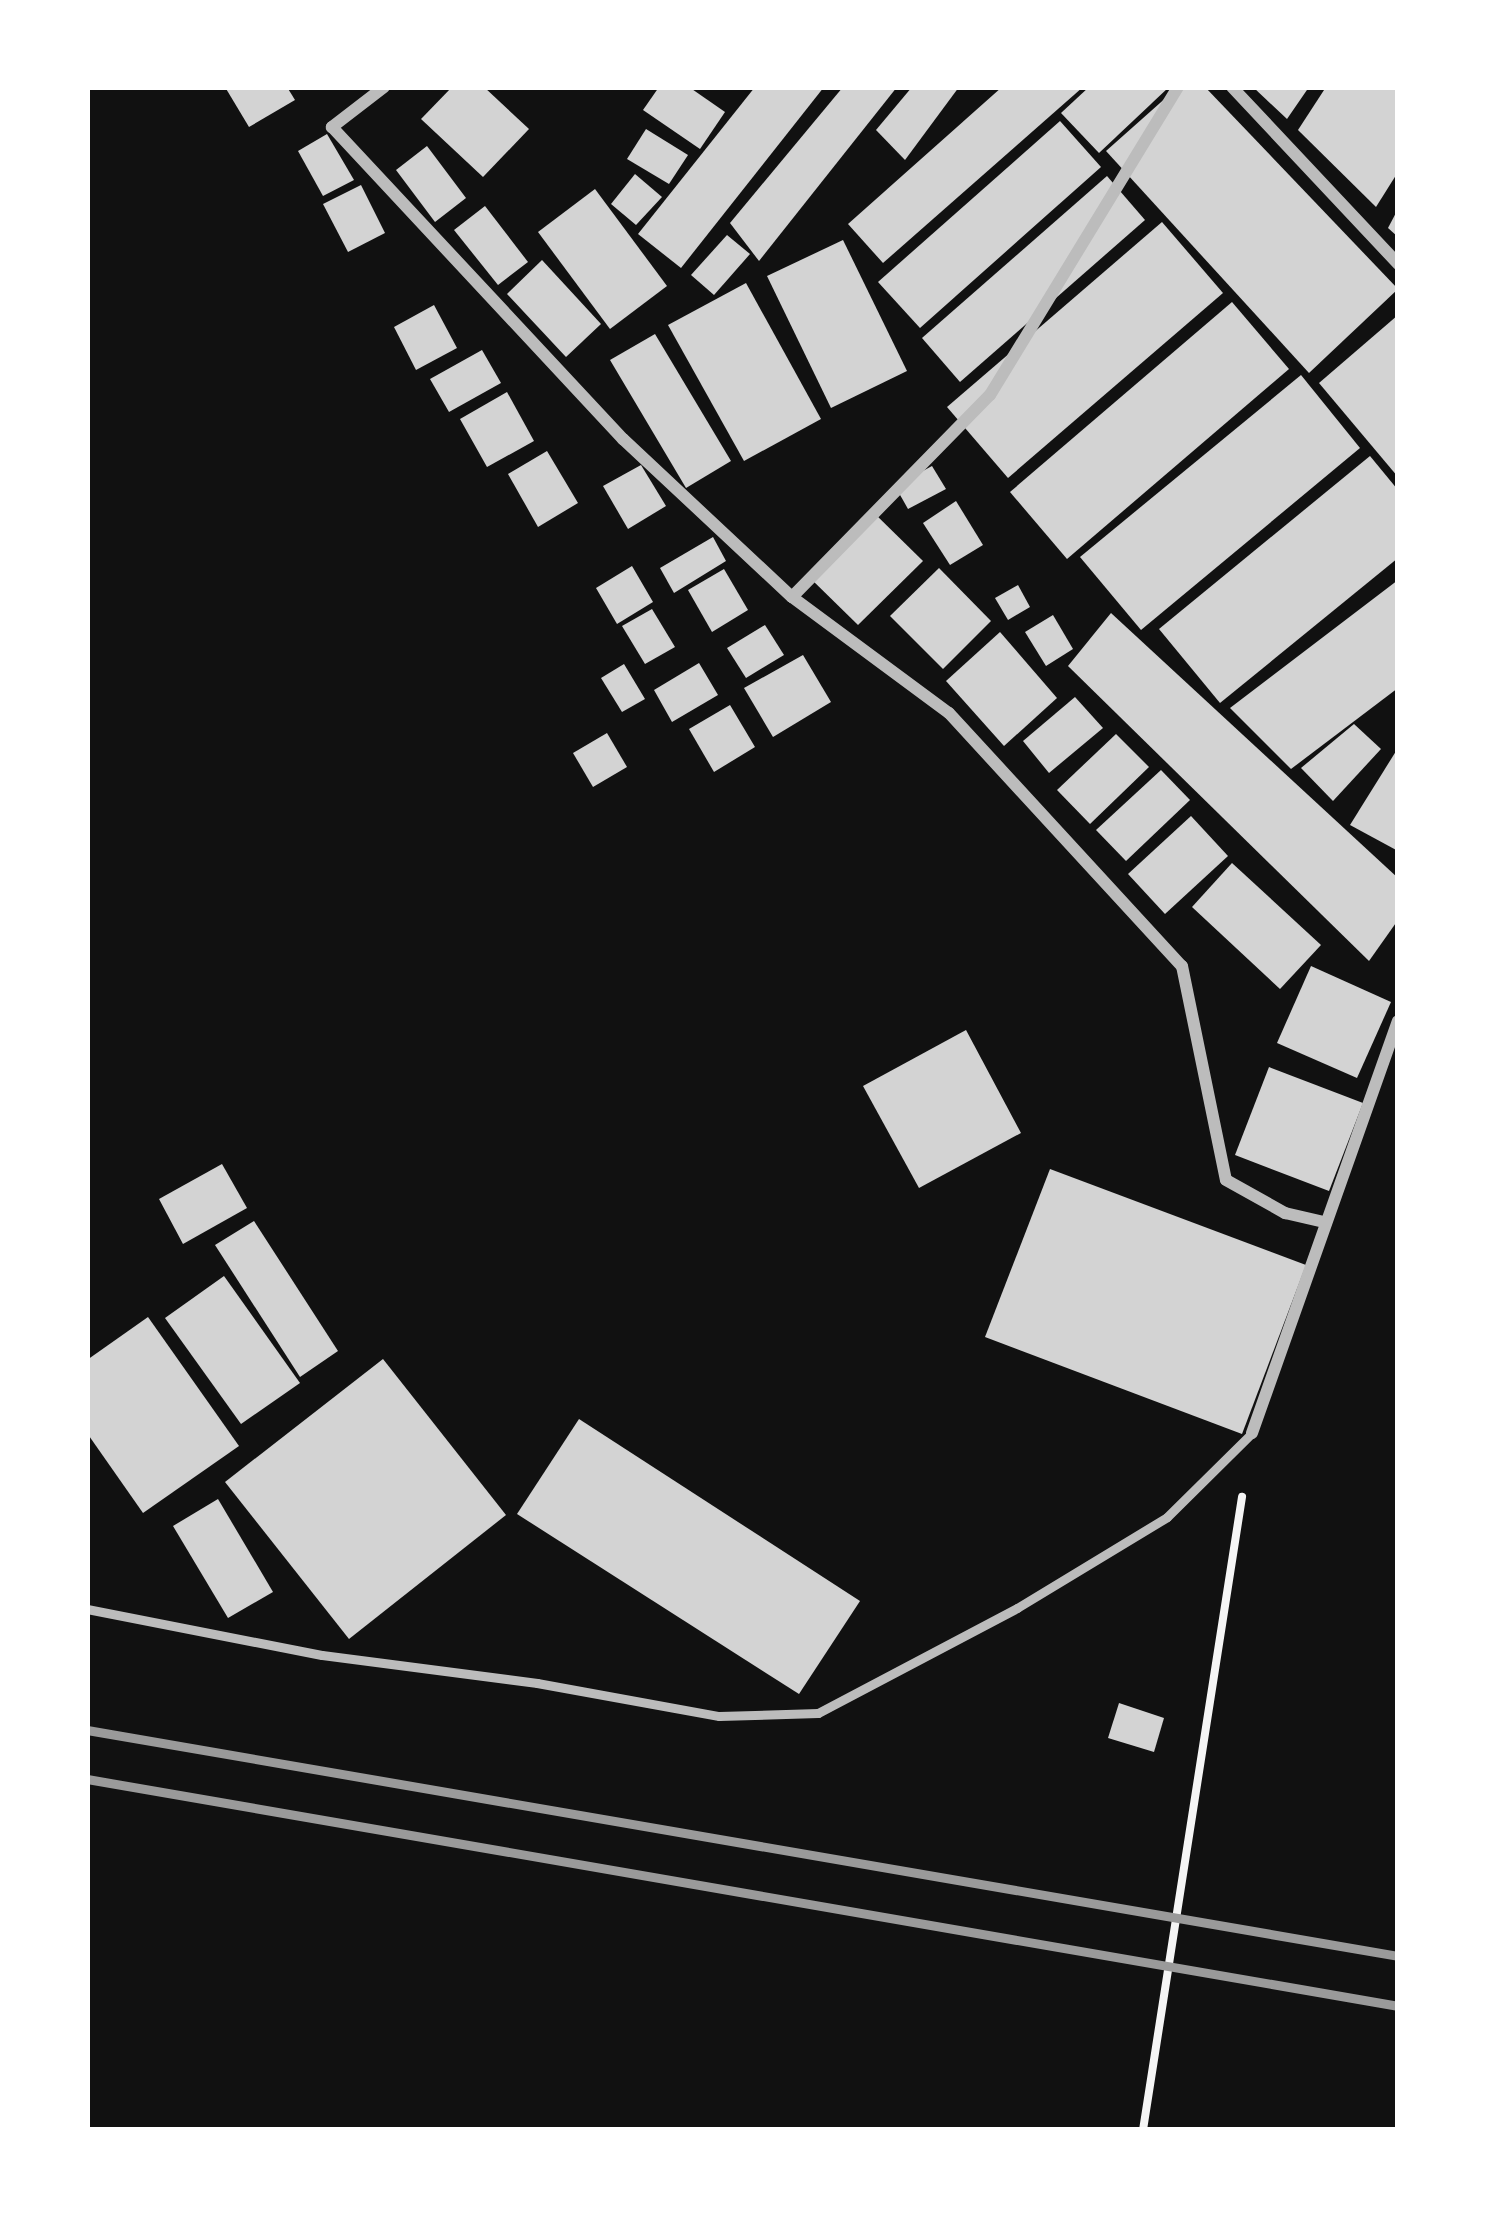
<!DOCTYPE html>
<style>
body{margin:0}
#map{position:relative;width:1485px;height:2217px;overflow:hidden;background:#111;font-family:"PT Sans",sans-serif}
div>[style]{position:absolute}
.building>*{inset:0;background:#d3d3d3}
.path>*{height:8px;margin:-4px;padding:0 4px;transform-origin:4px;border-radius:4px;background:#f5f5f5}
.service>*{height:9px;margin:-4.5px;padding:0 4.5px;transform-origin:4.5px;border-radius:4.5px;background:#bcbcbc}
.minor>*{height:12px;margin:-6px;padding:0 6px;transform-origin:6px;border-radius:6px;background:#bcbcbc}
.rail>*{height:9px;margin:-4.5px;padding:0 4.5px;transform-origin:4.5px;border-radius:4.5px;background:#9a9a9a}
span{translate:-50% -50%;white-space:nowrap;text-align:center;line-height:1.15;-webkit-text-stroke:12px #fff;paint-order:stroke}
.frame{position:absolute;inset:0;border:90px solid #fff;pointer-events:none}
</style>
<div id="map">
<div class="building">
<i style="clip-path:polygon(225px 87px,287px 87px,295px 100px,249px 127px)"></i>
<i style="clip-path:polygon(452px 87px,484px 87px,529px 129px,483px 177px,421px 119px)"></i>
<i style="clip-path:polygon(659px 87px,689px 87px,725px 112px,700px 149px,643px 110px)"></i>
<i style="clip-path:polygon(755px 87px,824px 87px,681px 268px,638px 234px)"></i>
<i style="clip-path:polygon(843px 87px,897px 87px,759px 261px,730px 223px)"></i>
<i style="clip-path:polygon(912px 87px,959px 87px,905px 160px,876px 130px)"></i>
<i style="clip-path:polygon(1002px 87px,1083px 87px,883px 263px,848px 224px)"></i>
<i style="clip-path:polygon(1089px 87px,1169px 87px,1099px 153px,1061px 113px)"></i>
<i style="clip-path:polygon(1178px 87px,1205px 87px,1398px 289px,1309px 373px,1106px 151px)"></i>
<i style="clip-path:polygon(1253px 87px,1309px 87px,1287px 119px)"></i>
<i style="clip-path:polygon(1326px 87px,1398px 87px,1398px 172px,1376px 207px,1298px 130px)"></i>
<i style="clip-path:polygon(1060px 121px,1101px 167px,920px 328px,878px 282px)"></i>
<i style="clip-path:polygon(646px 129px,688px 155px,669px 184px,627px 159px)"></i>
<i style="clip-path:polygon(327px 134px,354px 180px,323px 196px,298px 151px)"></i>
<i style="clip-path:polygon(427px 146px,466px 198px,435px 222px,396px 170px)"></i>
<i style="clip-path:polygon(635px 174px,662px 197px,636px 225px,611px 204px)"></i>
<i style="clip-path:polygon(1107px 176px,1145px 220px,960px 382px,922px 338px)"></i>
<i style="clip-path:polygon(361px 185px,385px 233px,348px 252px,323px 204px)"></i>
<i style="clip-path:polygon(595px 189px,667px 286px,610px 329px,538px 232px)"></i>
<i style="clip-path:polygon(485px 206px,528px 262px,498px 285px,454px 230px)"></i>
<i style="clip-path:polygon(1398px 209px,1398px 237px,1388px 228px)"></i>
<i style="clip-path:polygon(1162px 222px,1223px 293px,1008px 478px,947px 407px)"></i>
<i style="clip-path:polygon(727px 235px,750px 254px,714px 295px,691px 275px)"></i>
<i style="clip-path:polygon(843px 240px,907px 371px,831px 408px,767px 276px)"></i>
<i style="clip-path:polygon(542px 260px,601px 324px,566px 357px,507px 294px)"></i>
<i style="clip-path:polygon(746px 283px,821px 419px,744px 461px,668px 325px)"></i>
<i style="clip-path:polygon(1232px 302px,1289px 369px,1067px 559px,1010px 492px)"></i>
<i style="clip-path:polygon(434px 305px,457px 348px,416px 370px,394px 327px)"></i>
<i style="clip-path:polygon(1398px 315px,1398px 477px,1319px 383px)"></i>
<i style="clip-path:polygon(655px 334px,731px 461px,686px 488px,610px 360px)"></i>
<i style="clip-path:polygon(482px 350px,501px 383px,449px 412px,430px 379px)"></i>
<i style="clip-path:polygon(1301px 375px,1360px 448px,1141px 630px,1080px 557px)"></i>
<i style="clip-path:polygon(507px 392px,534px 441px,487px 467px,460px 419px)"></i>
<i style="clip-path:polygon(547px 451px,578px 503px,538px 527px,508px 474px)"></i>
<i style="clip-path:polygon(1370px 456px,1398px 490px,1398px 558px,1220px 703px,1159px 629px)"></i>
<i style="clip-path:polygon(641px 465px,666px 506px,628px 529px,603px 486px)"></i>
<i style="clip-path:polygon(932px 466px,946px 489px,908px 509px,895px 486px)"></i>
<i style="clip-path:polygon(956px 501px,983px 545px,950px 565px,923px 523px)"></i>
<i style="clip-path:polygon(872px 511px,923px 561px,858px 625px,808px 576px)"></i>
<i style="clip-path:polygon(713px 537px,726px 561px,674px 593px,660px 568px)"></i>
<i style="clip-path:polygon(632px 566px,653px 602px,617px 624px,596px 588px)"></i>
<i style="clip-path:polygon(939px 568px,991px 621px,943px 669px,890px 616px)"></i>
<i style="clip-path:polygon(724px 569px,748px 610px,712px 632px,688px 590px)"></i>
<i style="clip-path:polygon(1398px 580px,1398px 688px,1291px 769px,1230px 708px)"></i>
<i style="clip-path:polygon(1018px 585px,1030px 607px,1008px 620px,995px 598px)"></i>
<i style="clip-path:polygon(652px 609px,675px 647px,645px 664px,622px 626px)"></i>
<i style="clip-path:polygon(1111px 613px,1398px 878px,1398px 920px,1369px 961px,1068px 666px)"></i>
<i style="clip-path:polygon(1053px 615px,1073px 649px,1046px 666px,1025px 632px)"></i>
<i style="clip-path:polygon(765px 625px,784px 655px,746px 678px,727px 648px)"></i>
<i style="clip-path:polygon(1000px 632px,1057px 698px,1004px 746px,946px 681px)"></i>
<i style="clip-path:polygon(803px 655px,831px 702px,773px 737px,744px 688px)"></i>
<i style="clip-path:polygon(699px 663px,718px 695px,672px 722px,654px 690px)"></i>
<i style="clip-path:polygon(624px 664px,645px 699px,622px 712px,601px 678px)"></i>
<i style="clip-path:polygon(1075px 697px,1103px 728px,1049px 773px,1023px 741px)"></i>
<i style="clip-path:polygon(730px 705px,755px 747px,714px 772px,689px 729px)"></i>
<i style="clip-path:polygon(1354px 724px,1381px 749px,1333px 801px,1301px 768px)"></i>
<i style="clip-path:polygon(607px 733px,627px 767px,593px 787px,573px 753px)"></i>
<i style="clip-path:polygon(1116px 734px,1149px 767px,1090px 824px,1057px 790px)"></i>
<i style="clip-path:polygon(1398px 748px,1398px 851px,1350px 825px)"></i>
<i style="clip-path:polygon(1161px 770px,1190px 800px,1126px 861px,1096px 830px)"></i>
<i style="clip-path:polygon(1191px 816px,1228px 856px,1165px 914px,1128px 874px)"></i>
<i style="clip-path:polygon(1232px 863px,1321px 945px,1280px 989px,1192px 907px)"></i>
<i style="clip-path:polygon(1311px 966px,1391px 1002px,1357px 1078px,1277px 1043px)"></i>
<i style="clip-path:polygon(966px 1030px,1021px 1133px,919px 1188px,863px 1086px)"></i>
<i style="clip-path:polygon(1269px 1067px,1363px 1103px,1329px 1191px,1235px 1155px)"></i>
<i style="clip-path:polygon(222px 1164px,247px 1208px,183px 1244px,159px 1199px)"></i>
<i style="clip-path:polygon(1050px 1169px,1306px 1265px,1242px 1434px,985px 1337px)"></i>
<i style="clip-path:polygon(254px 1221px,338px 1351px,300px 1377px,215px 1245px)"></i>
<i style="clip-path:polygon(224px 1276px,300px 1383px,241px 1424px,165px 1318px)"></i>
<i style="clip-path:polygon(148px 1317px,239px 1446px,143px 1513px,87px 1433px,87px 1360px)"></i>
<i style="clip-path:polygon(383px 1359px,506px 1515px,349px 1639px,225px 1482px)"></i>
<i style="clip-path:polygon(579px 1419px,860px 1601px,799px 1694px,517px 1514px)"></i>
<i style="clip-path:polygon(218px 1499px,273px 1592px,228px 1618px,173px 1526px)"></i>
<i style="clip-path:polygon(1119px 1703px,1164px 1718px,1154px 1752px,1108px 1738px)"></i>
</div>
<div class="path">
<i style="left:1143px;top:2130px;width:641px;rotate:-81.11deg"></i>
</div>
<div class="service">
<i style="left:87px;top:1609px;width:239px;rotate:11.1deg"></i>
<i style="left:322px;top:1655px;width:217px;rotate:7.4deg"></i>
<i style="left:537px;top:1683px;width:185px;rotate:10.3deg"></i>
<i style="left:719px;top:1716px;width:99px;rotate:-1.7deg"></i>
<i style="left:818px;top:1713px;width:225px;rotate:-27.8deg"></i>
<i style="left:1017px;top:1608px;width:175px;rotate:-31.2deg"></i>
<i style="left:1167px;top:1517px;width:120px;rotate:-44.7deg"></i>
</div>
<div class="minor">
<i style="left:384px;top:87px;width:66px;rotate:142.4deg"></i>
<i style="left:332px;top:127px;width:427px;rotate:47deg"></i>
<i style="left:623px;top:439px;width:231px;rotate:43.1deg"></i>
<i style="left:792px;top:597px;width:195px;rotate:36.5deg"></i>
<i style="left:949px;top:713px;width:344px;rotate:47.4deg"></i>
<i style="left:1182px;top:966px;width:218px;rotate:78.4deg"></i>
<i style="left:1226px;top:1180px;width:68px;rotate:29.2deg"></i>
<i style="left:1285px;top:1213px;width:40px;rotate:13deg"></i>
<i style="left:1232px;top:87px;width:243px;rotate:46.8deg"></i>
<i style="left:792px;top:597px;width:283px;rotate:-45.6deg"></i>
<i style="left:990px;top:395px;width:361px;rotate:-58.6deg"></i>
<i style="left:1252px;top:1433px;width:437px;rotate:-70.5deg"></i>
</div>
<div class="rail">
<i style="left:87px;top:1730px;width:1330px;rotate:9.78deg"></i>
<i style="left:87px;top:1779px;width:1331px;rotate:9.82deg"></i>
</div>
<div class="frame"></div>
</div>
